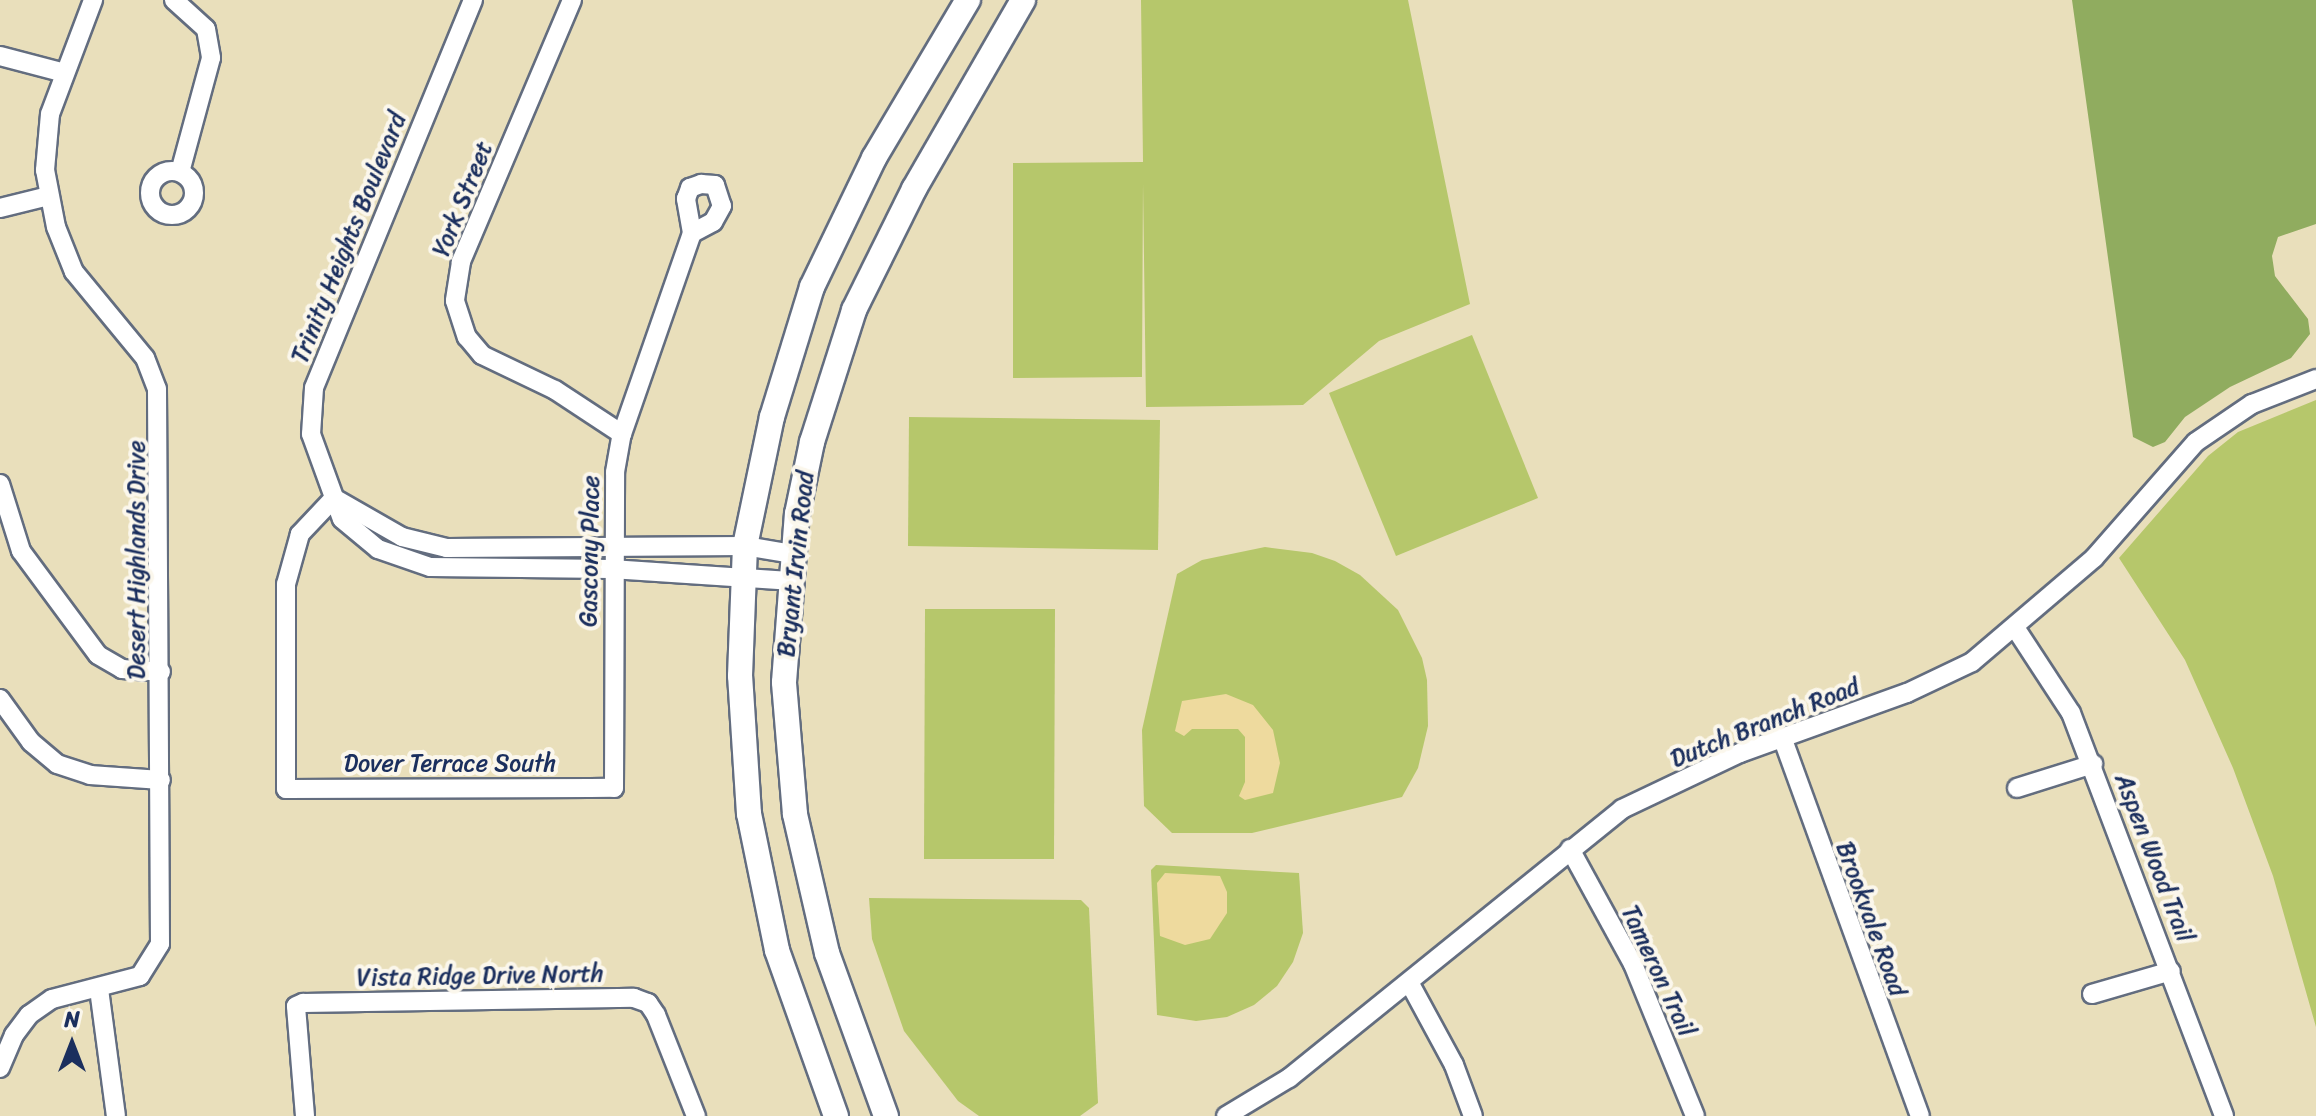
<!DOCTYPE html>
<style>
body{margin:0}
#map{position:relative;width:2316px;height:1116px;overflow:hidden;background:#e9dfbb;font-family:Sriracha,sans-serif}
div>[style]{position:absolute}
.green>*{inset:0;background:#b6c76b}
.forest>*{inset:0;background:#90ac5f}
.sand>*{inset:0;background:#eeda9e}
.roads{filter:drop-shadow(2px 0 #636d7f) drop-shadow(-2px 0 #636d7f) drop-shadow(0 2px #636d7f) drop-shadow(0 -2px #636d7f)}
.minor>*{height:18px;margin:-9px;padding:0 9px;transform-origin:9px;border-radius:9px;background:#fff}
.minor>.ring{margin:-9px;padding:0;box-sizing:content-box;background:none;border:18px solid #fff;border-radius:50%}
.major>*{height:24px;margin:-12px;padding:0 12px;transform-origin:12px;border-radius:12px;background:#fff}
span{translate:-50% -50%;white-space:nowrap;text-align:center;line-height:1.15;-webkit-text-stroke:8px #fbf7ec;paint-order:stroke}
.street-label{font-size:24px;color:#1b2f5e}
.north{position:absolute;left:32px;top:1004px;width:80px;height:80px;-webkit-text-stroke:6px #fbf7ec;paint-order:stroke;rotate:0deg;font-size:22px;font-weight:700;line-height:32px;text-align:center;color:#1b2f5e}
.north::after{content:'';display:block;margin:auto;width:28px;height:36px;background:#1b2f5e;clip-path:polygon(50% 0,100% 100%,50% 72%,0 100%)}
</style>
<div id="map">
<div class="green">
<i style="clip-path:polygon(1141px 0,1408px 0,1470px 304px,1379px 341px,1303px 405px,1146px 407px,1143px 183px,1142px 377px,1013px 378px,1013px 163px,1143px 162px)"></i>
<i style="clip-path:polygon(1472px 335px,1538px 498px,1396px 556px,1329px 393px)"></i>
<i style="clip-path:polygon(2316px 400px,2316px 1027px,2273px 876px,2233px 768px,2185px 660px,2119px 558px,2208px 456px,2238px 432px)"></i>
<i style="clip-path:polygon(909px 417px,1160px 420px,1158px 550px,908px 546px)"></i>
<i style="clip-path:polygon(1265px 547px,1312px 553px,1335px 561px,1360px 575px,1398px 610px,1422px 658px,1427px 680px,1428px 726px,1418px 768px,1402px 797px,1252px 833px,1172px 833px,1144px 806px,1142px 730px,1177px 574px,1202px 560px)"></i>
<i style="clip-path:polygon(925px 609px,1055px 609px,1054px 859px,924px 859px)"></i>
<i style="clip-path:polygon(1156px 865px,1299px 873px,1303px 933px,1293px 962px,1277px 986px,1254px 1005px,1227px 1017px,1196px 1021px,1157px 1015px,1151px 870px)"></i>
<i style="clip-path:polygon(869px 898px,1081px 900px,1089px 908px,1098px 1103px,1080px 1116px,979px 1116px,958px 1101px,904px 1031px,872px 939px)"></i>
</div>
<div class="forest">
<i style="clip-path:polygon(2072px 0,2316px 0,2316px 224px,2278px 237px,2272px 256px,2275px 276px,2308px 319px,2310px 334px,2291px 358px,2230px 387px,2185px 417px,2165px 442px,2153px 447px,2133px 437px)"></i>
</div>
<div class="sand">
<i style="clip-path:polygon(1226px 694px,1253px 705px,1273px 730px,1280px 763px,1273px 793px,1245px 800px,1239px 796px,1245px 782px,1245px 737px,1238px 729px,1192px 729px,1184px 736px,1175px 731px,1182px 701px)"></i>
<i style="clip-path:polygon(1165px 873px,1220px 876px,1227px 892px,1227px 913px,1210px 939px,1185px 945px,1160px 936px,1157px 883px)"></i>
</div>
<div class="roads">
<div class="minor">
<i style="left:174px;top:0;width:43px;rotate:42.2deg"></i>
<i style="left:206px;top:29px;width:29px;rotate:80deg"></i>
<i style="left:211px;top:58px;width:118px;rotate:105.2deg"></i>
<i style="left:473px;top:0;width:419px;rotate:112.3deg"></i>
<i style="left:314px;top:388px;width:46px;rotate:93.7deg"></i>
<i style="left:311px;top:434px;width:90px;rotate:70deg"></i>
<i style="left:342px;top:519px;width:47px;rotate:39.8deg"></i>
<i style="left:378px;top:549px;width:55px;rotate:19.1deg"></i>
<i style="left:430px;top:567px;width:181px;rotate:0.6deg"></i>
<i style="left:611px;top:569px;width:179px;rotate:3.8deg"></i>
<i style="left:572px;top:0;width:285px;rotate:113deg"></i>
<i style="left:461px;top:262px;width:39px;rotate:99deg"></i>
<i style="left:455px;top:301px;width:38px;rotate:72deg"></i>
<i style="left:467px;top:337px;width:23px;rotate:50deg"></i>
<i style="left:482px;top:355px;width:81px;rotate:25.6deg"></i>
<i style="left:555px;top:390px;width:80px;rotate:33.3deg"></i>
<i style="left:0;top:56px;width:67px;rotate:14.7deg"></i>
<i class="ring" style="left:150px;top:171px;width:26px;height:26px"></i>
<i style="left:701px;top:184px;width:14px;rotate:4deg"></i>
<i style="left:715px;top:185px;width:22px;rotate:72deg"></i>
<i style="left:722px;top:206px;width:18px;rotate:119deg"></i>
<i style="left:713px;top:222px;width:24px;rotate:152deg"></i>
<i style="left:692px;top:233px;width:35px;rotate:-100deg"></i>
<i style="left:686px;top:199px;width:12px;rotate:-70deg"></i>
<i style="left:690px;top:188px;width:12px;rotate:-20deg"></i>
<i style="left:0;top:208px;width:49px;rotate:-14deg"></i>
<i style="left:0;top:484px;width:70px;rotate:72.6deg"></i>
<i style="left:21px;top:551px;width:129px;rotate:53.5deg"></i>
<i style="left:98px;top:655px;width:28px;rotate:30deg"></i>
<i style="left:122px;top:669px;width:39px;rotate:4deg"></i>
<i style="left:334px;top:498px;width:50px;rotate:133.4deg"></i>
<i style="left:300px;top:534px;width:52px;rotate:105.6deg"></i>
<i style="left:286px;top:584px;width:205px;rotate:90deg"></i>
<i style="left:286px;top:789px;width:328px;rotate:-0.2deg"></i>
<i style="left:614px;top:788px;width:316px;rotate:-89.8deg"></i>
<i style="left:615px;top:472px;width:39px;rotate:-80deg"></i>
<i style="left:622px;top:434px;width:213px;rotate:-70.8deg"></i>
<i style="left:334px;top:498px;width:78px;rotate:29.8deg"></i>
<i style="left:402px;top:537px;width:46px;rotate:13.7deg"></i>
<i style="left:447px;top:548px;width:298px;rotate:-0.4deg"></i>
<i style="left:745px;top:546px;width:49px;rotate:9.5deg"></i>
<i style="left:2016px;top:629px;width:100px;rotate:56.8deg"></i>
<i style="left:2071px;top:713px;width:431px;rotate:69.2deg"></i>
<i style="left:0;top:699px;width:53px;rotate:54.2deg"></i>
<i style="left:31px;top:742px;width:34px;rotate:40deg"></i>
<i style="left:57px;top:764px;width:35px;rotate:18deg"></i>
<i style="left:90px;top:775px;width:71px;rotate:4deg"></i>
<i style="left:1782px;top:737px;width:403px;rotate:70deg"></i>
<i style="left:2017px;top:788px;width:80px;rotate:-17.5deg"></i>
<i style="left:1570px;top:849px;width:131px;rotate:61.3deg"></i>
<i style="left:1633px;top:964px;width:164px;rotate:67.8deg"></i>
<i style="left:1409px;top:982px;width:94px;rotate:61.5deg"></i>
<i style="left:1454px;top:1065px;width:54px;rotate:69.6deg"></i>
<i style="left:99px;top:989px;width:128px;rotate:82.4deg"></i>
<i style="left:2092px;top:994px;width:82px;rotate:-16.2deg"></i>
<i style="left:0;top:1068px;width:36px;rotate:-67deg"></i>
<i style="left:14px;top:1035px;width:25px;rotate:-53deg"></i>
<i style="left:29px;top:1015px;width:28px;rotate:-35deg"></i>
<i style="left:52px;top:999px;width:91px;rotate:-14.6deg"></i>
<i style="left:140px;top:976px;width:38px;rotate:-58deg"></i>
<i style="left:160px;top:944px;width:555px;rotate:-90.31deg"></i>
<i style="left:157px;top:389px;width:33px;rotate:-111deg"></i>
<i style="left:145px;top:358px;width:112px;rotate:-129.5deg"></i>
<i style="left:74px;top:272px;width:48px;rotate:-111.8deg"></i>
<i style="left:56px;top:227px;width:58px;rotate:-100.9deg"></i>
<i style="left:45px;top:170px;width:56px;rotate:-84.9deg"></i>
<i style="left:50px;top:114px;width:122px;rotate:-69.3deg"></i>
<i style="left:305px;top:1116px;width:110px;rotate:-94.7deg"></i>
<i style="left:296px;top:1006px;width:8px;rotate:-23deg"></i>
<i style="left:303px;top:1003px;width:331px;rotate:-0.9deg"></i>
<i style="left:634px;top:998px;width:15px;rotate:20deg"></i>
<i style="left:648px;top:1003px;width:14px;rotate:56deg"></i>
<i style="left:656px;top:1015px;width:109px;rotate:68.4deg"></i>
<i style="left:1226px;top:1116px;width:74px;rotate:-31.1deg"></i>
<i style="left:1289px;top:1078px;width:428px;rotate:-38.9deg"></i>
<i style="left:1622px;top:809px;width:131px;rotate:-25.4deg"></i>
<i style="left:1740px;top:753px;width:177px;rotate:-19.8deg"></i>
<i style="left:1907px;top:693px;width:72px;rotate:-25.5deg"></i>
<i style="left:1972px;top:662px;width:160px;rotate:-40.4deg"></i>
<i style="left:2094px;top:558px;width:154px;rotate:-48.7deg"></i>
<i style="left:2196px;top:442px;width:68px;rotate:-34.2deg"></i>
<i style="left:2252px;top:404px;width:69px;rotate:-21.3deg"></i>
</div>
<div class="major">
<i style="left:836px;top:1116px;width:176px;rotate:-109.6deg"></i>
<i style="left:777px;top:950px;width:139px;rotate:-101.6deg"></i>
<i style="left:749px;top:814px;width:138px;rotate:-93.7deg"></i>
<i style="left:740px;top:676px;width:130px;rotate:-87.8deg"></i>
<i style="left:745px;top:546px;width:132px;rotate:-78.2deg"></i>
<i style="left:772px;top:417px;width:136px;rotate:-72.9deg"></i>
<i style="left:812px;top:287px;width:143px;rotate:-64.3deg"></i>
<i style="left:874px;top:158px;width:184px;rotate:-59.3deg"></i>
<i style="left:886px;top:1116px;width:173px;rotate:-109.9deg"></i>
<i style="left:827px;top:953px;width:143px;rotate:-103deg"></i>
<i style="left:795px;top:814px;width:132px;rotate:-94.8deg"></i>
<i style="left:784px;top:682px;width:169px;rotate:-85.6deg"></i>
<i style="left:797px;top:514px;width:74px;rotate:-78.2deg"></i>
<i style="left:812px;top:442px;width:139px;rotate:-72.3deg"></i>
<i style="left:854px;top:310px;width:135px;rotate:-63.6deg"></i>
<i style="left:914px;top:189px;width:218px;rotate:-60deg"></i>
</div>
</div>
<div class="street-label">
<span style="left:463px;top:199px;rotate:-68deg">York Street</span>
<span style="left:349px;top:238px;rotate:-68deg">Trinity Heights Boulevard</span>
<span style="left:590px;top:551px;rotate:-89deg">Gascony Place</span>
<span style="left:137px;top:560px;rotate:-90deg">Desert Highlands Drive</span>
<span style="left:796px;top:564px;rotate:-84deg">Bryant Irvin Road</span>
<span style="left:1765px;top:723px;rotate:-22deg">Dutch Branch Road</span>
<span style="left:450px;top:764px">Dover Terrace South</span>
<span style="left:2154px;top:858px;rotate:69deg">Aspen Wood Trail</span>
<span style="left:1871px;top:919px;rotate:70deg">Brookvale Road</span>
<span style="left:1658px;top:971px;rotate:65deg">Tameron Trail</span>
<span style="left:480px;top:976px;rotate:-1deg">Vista Ridge Drive North</span>
</div>
<div class="north">N</div>
</div>
